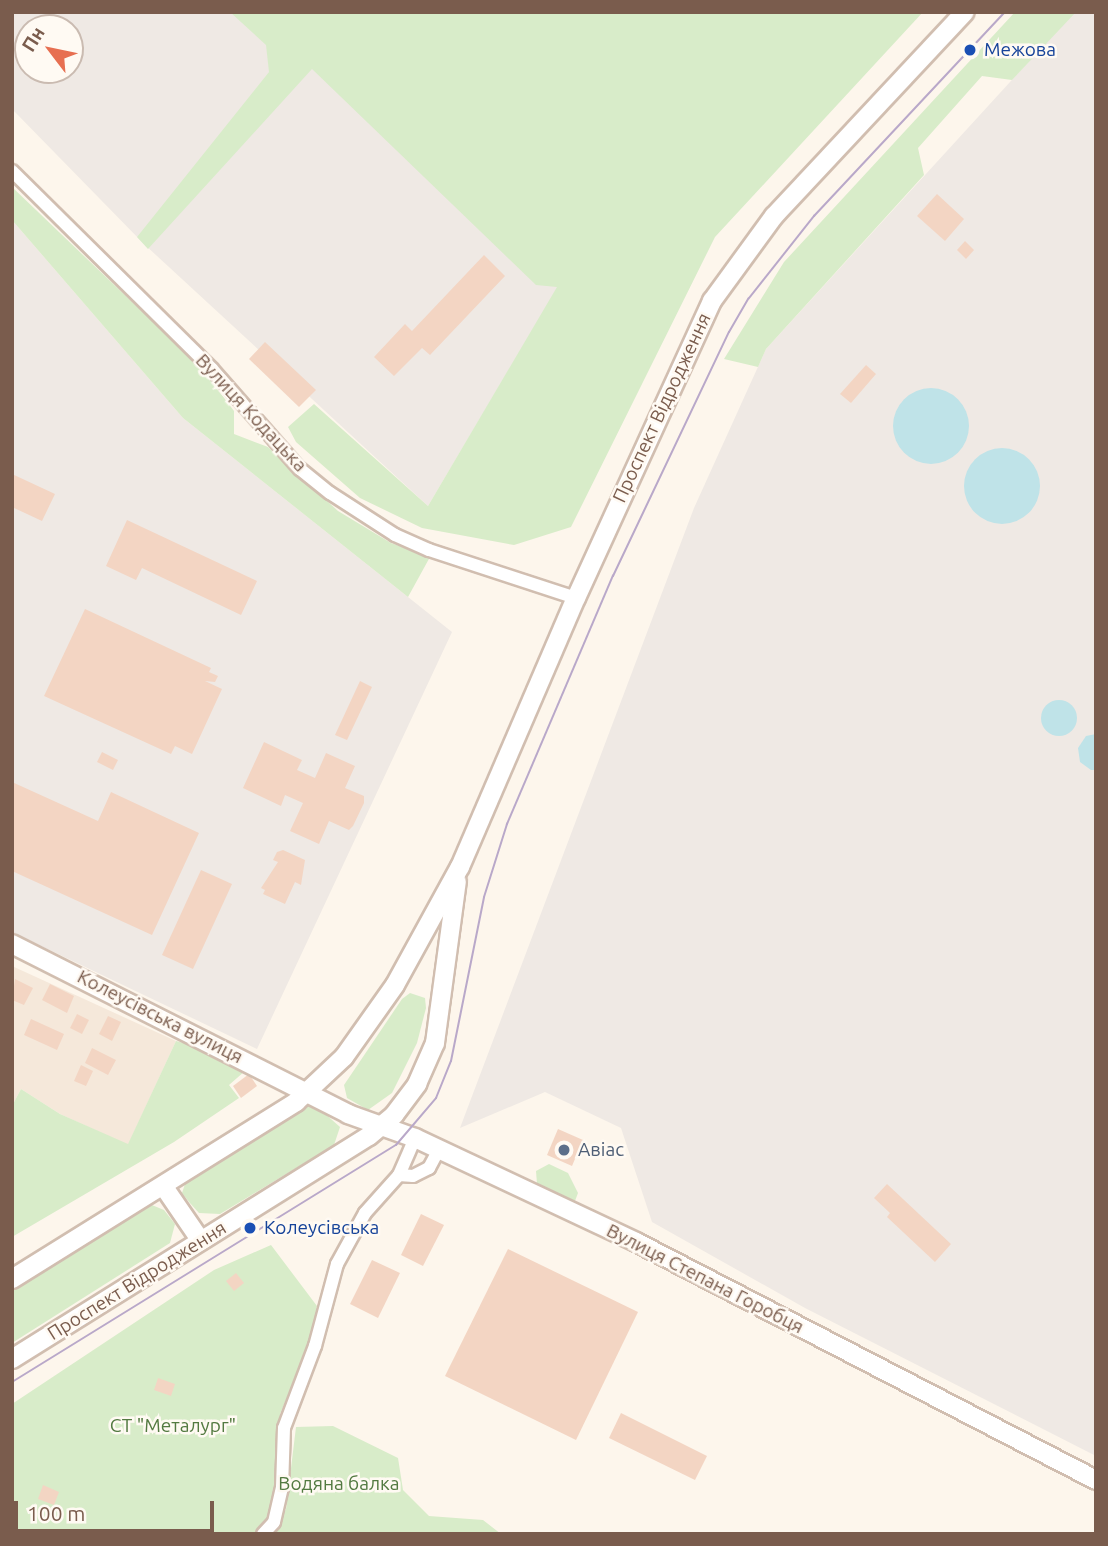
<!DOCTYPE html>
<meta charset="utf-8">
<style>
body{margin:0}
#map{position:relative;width:1108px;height:1546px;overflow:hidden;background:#fdf6ec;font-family:Ubuntu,sans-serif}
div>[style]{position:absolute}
.residential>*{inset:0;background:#f5e8da}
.industrial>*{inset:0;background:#efe9e4}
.green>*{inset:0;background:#d8ecc9}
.water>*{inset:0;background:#bfe3e8}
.round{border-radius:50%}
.building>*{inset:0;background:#f3d5c3}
.roads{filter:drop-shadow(2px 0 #d1beb0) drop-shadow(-2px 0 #d1beb0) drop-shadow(0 2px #d1beb0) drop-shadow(0 -2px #d1beb0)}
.street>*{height:12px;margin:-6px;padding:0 6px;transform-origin:6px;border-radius:6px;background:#fff}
.secondary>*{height:18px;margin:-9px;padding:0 9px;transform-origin:9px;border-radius:9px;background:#fff}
.tram>*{height:2px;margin:-1px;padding:0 1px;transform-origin:1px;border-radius:1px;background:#b9a8c9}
.dots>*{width:19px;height:19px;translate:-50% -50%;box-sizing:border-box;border:4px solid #fffaf3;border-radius:50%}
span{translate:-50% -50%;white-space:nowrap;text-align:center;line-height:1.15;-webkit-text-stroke:5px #fffaf3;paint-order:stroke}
.transit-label{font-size:19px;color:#164399}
.left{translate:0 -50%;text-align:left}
.street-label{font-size:19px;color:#7a5c4d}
.service-label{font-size:19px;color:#4e5e75}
.park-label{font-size:19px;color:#537a41}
.frame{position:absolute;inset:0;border:14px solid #7a5c4d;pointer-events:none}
.north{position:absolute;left:14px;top:14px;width:70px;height:70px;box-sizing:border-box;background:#fffaf3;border:2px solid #cabbb1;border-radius:50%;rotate:302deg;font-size:19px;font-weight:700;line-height:28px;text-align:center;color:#7a5c4d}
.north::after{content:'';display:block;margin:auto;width:24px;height:32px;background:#e76f51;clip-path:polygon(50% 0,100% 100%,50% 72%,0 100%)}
.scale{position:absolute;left:14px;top:1501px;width:200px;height:32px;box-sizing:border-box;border:4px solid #7a5c4d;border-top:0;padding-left:9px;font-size:21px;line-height:24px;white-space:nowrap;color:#7a5c4d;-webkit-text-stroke:5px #fffaf3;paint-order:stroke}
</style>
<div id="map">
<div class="residential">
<i style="clip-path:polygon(12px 966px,176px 1041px,128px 1145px,60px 1114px,21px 1089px,12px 1106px)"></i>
</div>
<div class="industrial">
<i style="clip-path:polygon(evenodd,12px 12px,816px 12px,558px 287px,428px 506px,144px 244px,12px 109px,12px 12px,28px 28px,70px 28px,70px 70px,28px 70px,28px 28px)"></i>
<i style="clip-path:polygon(1074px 12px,1096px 12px,1096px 1456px,805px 1308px,652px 1222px,621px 1128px,545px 1092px,460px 1128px,694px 508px,766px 349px)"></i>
<i style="clip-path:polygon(12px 220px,183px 418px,452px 632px,257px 1049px,12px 932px)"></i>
</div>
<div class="green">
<i style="clip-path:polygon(230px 12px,923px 12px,715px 237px,571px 527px,514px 545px,422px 528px,360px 498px,296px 442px,288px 427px,314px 404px,428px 506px,557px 287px,536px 285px,312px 69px,148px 249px,137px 237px,269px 72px,266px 45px)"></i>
<i style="clip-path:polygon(1015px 12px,1076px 12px,1012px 80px,982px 76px,918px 148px,924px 175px,766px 349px,758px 367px,724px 359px,784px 262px)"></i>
<i style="clip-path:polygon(12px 187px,203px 370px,234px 411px,234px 434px,268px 447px,338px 511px,391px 543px,430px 557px,408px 597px,183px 418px,12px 220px)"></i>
<i style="clip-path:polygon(410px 993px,425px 998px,426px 1008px,417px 1043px,392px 1093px,368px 1110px,347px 1098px,344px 1085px,402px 999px)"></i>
<i style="clip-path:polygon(176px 1041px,222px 1053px,245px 1071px,229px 1085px,239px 1098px,174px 1142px,12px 1237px,12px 1106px,21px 1089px,60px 1114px,128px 1144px)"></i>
<i style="clip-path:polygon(313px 1103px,340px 1127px,334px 1145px,220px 1214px,199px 1213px,189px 1202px,182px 1193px,187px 1178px)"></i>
<i style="clip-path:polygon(549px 1164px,568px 1173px,578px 1193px,575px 1201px,537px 1184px,536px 1171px)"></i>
<i style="clip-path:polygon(147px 1203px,164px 1210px,175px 1224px,170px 1243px,12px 1343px,12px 1286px)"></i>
<i style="clip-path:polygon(271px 1245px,317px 1306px,309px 1345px,280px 1414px,278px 1484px,261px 1534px,12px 1534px,12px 1404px,214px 1270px)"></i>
<i style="clip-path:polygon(333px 1426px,398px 1458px,403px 1490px,429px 1516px,483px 1520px,501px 1534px,272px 1534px,286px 1509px,296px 1427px)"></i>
</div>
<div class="water">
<i class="round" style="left:893px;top:388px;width:76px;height:76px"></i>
<i class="round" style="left:964px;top:448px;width:76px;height:76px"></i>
<i class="round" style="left:1041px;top:700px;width:36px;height:36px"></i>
<i style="clip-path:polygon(1096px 734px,1096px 770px,1091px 770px,1080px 762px,1078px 748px,1086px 736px)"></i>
</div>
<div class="building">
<i style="clip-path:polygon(937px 194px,964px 219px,945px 241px,917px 216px)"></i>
<i style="clip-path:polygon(965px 241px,974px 250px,966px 259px,957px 250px)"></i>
<i style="clip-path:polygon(484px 255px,505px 276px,430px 355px,422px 348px,394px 376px,374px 357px,405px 324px,412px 331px)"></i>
<i style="clip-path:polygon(265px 342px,316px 390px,299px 407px,249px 359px)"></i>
<i style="clip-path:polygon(866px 365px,876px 374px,851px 403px,840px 394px)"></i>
<i style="clip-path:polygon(12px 474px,55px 494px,42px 521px,12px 507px)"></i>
<i style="clip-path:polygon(127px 520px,257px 581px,241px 615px,142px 568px,136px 580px,106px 566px)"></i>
<i style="clip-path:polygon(85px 609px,211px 668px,209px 672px,218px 676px,215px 682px,205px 681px,222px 689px,192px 754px,175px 746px,171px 754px,44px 696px)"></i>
<i style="clip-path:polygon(360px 681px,372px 687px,347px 740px,335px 735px)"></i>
<i style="clip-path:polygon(264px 742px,302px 760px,297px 770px,315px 778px,326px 753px,355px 766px,345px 788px,364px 796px,364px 803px,353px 826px,349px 830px,329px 821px,319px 844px,290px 831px,303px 803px,285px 795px,281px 806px,243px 788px)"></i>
<i style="clip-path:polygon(102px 752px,118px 760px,113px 770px,97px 762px)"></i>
<i style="clip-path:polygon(12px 782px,98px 821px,111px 792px,199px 833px,152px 935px,12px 871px)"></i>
<i style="clip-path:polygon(283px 850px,305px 860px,301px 885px,295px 882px,285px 904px,263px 894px,265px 890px,261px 888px,278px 862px,273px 860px,277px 852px)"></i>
<i style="clip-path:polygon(201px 870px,232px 884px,193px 969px,162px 955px)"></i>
<i style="clip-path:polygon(15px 979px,33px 988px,24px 1005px,12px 1000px)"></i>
<i style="clip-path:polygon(50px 984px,74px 996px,67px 1013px,42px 1000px)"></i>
<i style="clip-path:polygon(77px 1014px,89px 1020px,82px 1034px,70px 1028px)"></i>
<i style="clip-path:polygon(108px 1016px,121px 1022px,112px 1041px,99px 1034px)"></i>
<i style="clip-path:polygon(31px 1019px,64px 1034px,57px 1050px,24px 1035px)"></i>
<i style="clip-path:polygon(92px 1048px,116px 1060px,108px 1075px,85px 1063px)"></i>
<i style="clip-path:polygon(81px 1065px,93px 1071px,86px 1086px,74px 1081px)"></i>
<i style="clip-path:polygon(249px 1074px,257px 1086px,241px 1098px,233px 1086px)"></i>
<i style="clip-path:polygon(558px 1129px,583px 1140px,572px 1166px,547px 1155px)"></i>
<i style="clip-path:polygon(887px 1184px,951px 1244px,935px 1262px,887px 1217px,890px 1213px,874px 1198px)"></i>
<i style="clip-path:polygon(421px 1214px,444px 1225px,423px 1266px,401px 1255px)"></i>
<i style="clip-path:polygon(508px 1249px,638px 1312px,576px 1440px,445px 1376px)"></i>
<i style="clip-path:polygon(372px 1260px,400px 1273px,378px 1318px,350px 1304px)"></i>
<i style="clip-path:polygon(236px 1273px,244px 1283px,234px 1291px,226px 1281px)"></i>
<i style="clip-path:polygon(158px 1378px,175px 1384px,171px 1396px,154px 1390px)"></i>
<i style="clip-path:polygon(621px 1413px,707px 1456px,695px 1480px,609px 1438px)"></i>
<i style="clip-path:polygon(43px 1485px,59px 1492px,54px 1505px,38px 1499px)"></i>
</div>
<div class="roads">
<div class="street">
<i style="left:12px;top:171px;width:281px;rotate:44.7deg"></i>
<i style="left:212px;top:369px;width:133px;rotate:48.7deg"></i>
<i style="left:300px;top:469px;width:38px;rotate:39deg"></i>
<i style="left:330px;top:493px;width:77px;rotate:32.9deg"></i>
<i style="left:395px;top:535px;width:37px;rotate:24deg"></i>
<i style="left:429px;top:550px;width:155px;rotate:18.1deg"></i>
<i style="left:399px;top:1175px;width:40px;rotate:-66.6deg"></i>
<i style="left:263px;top:1534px;width:16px;rotate:-47deg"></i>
<i style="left:274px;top:1522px;width:35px;rotate:-77deg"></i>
<i style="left:282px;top:1488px;width:60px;rotate:-88.1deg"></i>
<i style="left:284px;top:1428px;width:88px;rotate:-69.3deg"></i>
<i style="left:315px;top:1346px;width:85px;rotate:-75deg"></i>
<i style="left:337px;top:1264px;width:58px;rotate:-61.2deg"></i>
<i style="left:365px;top:1213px;width:51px;rotate:-48.2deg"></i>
<i style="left:399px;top:1175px;width:14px;rotate:4deg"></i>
<i style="left:413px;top:1176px;width:18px;rotate:-27deg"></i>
<i style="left:429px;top:1168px;width:21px;rotate:-62deg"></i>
</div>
<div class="secondary">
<i style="left:12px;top:944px;width:377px;rotate:26.8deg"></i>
<i style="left:348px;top:1114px;width:71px;rotate:19.7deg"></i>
<i style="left:415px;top:1138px;width:244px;rotate:25.2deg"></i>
<i style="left:636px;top:1242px;width:518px;rotate:27.36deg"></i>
<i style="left:164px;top:1187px;width:65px;rotate:55.6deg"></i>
<i style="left:12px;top:1279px;width:335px;rotate:-31.9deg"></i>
<i style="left:296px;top:1102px;width:66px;rotate:-43.2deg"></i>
<i style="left:344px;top:1057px;width:88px;rotate:-54.7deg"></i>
<i style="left:395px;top:985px;width:135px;rotate:-61.2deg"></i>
<i style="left:460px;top:867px;width:293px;rotate:-66.7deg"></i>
<i style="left:576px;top:598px;width:327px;rotate:-65.4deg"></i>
<i style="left:712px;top:301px;width:105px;rotate:-53.9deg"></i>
<i style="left:774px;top:216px;width:279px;rotate:-46.9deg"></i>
<i style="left:12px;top:1359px;width:421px;rotate:-32deg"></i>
<i style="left:369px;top:1136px;width:33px;rotate:-40deg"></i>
<i style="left:394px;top:1115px;width:39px;rotate:-53deg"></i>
<i style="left:417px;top:1084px;width:45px;rotate:-66.3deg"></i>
<i style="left:435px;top:1043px;width:163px;rotate:-82.3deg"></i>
</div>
</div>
<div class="tram">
<i style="left:12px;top:1382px;width:451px;rotate:-31.7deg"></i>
<i style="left:396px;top:1145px;width:62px;rotate:-49.6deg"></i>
<i style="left:436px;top:1098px;width:40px;rotate:-68deg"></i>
<i style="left:451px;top:1061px;width:167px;rotate:-78.6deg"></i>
<i style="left:484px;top:897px;width:77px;rotate:-72.5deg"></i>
<i style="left:507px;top:824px;width:270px;rotate:-66.9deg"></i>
<i style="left:613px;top:576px;width:270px;rotate:-64.6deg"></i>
<i style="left:729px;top:332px;width:39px;rotate:-60deg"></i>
<i style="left:749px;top:298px;width:105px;rotate:-51.6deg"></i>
<i style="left:814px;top:216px;width:279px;rotate:-46.9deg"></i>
</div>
<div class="dots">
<i style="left:970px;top:50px;background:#1a4fb4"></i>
<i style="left:564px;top:1150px;background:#5c6f8a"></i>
<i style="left:250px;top:1228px;background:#1a4fb4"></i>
</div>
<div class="transit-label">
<span class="left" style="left:984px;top:50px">Межова</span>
<span class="left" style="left:264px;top:1228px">Колеусівська</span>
</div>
<div class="street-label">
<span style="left:662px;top:408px;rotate:-65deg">Проспект Відродження</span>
<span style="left:251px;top:413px;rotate:47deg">Вулиця Кодацька</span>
<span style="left:160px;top:1017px;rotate:27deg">Колеусівська вулиця</span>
<span style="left:705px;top:1279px;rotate:27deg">Вулиця Степана Горобця</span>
<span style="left:137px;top:1281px;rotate:-32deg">Проспект Відродження</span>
</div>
<div class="service-label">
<span class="left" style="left:578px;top:1150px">Авіас</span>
</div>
<div class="park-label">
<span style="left:173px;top:1426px">СТ "Металург"</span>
<span style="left:339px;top:1484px">Водяна балка</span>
</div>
<div class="frame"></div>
<div class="north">Пн</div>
<div class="scale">100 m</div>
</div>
